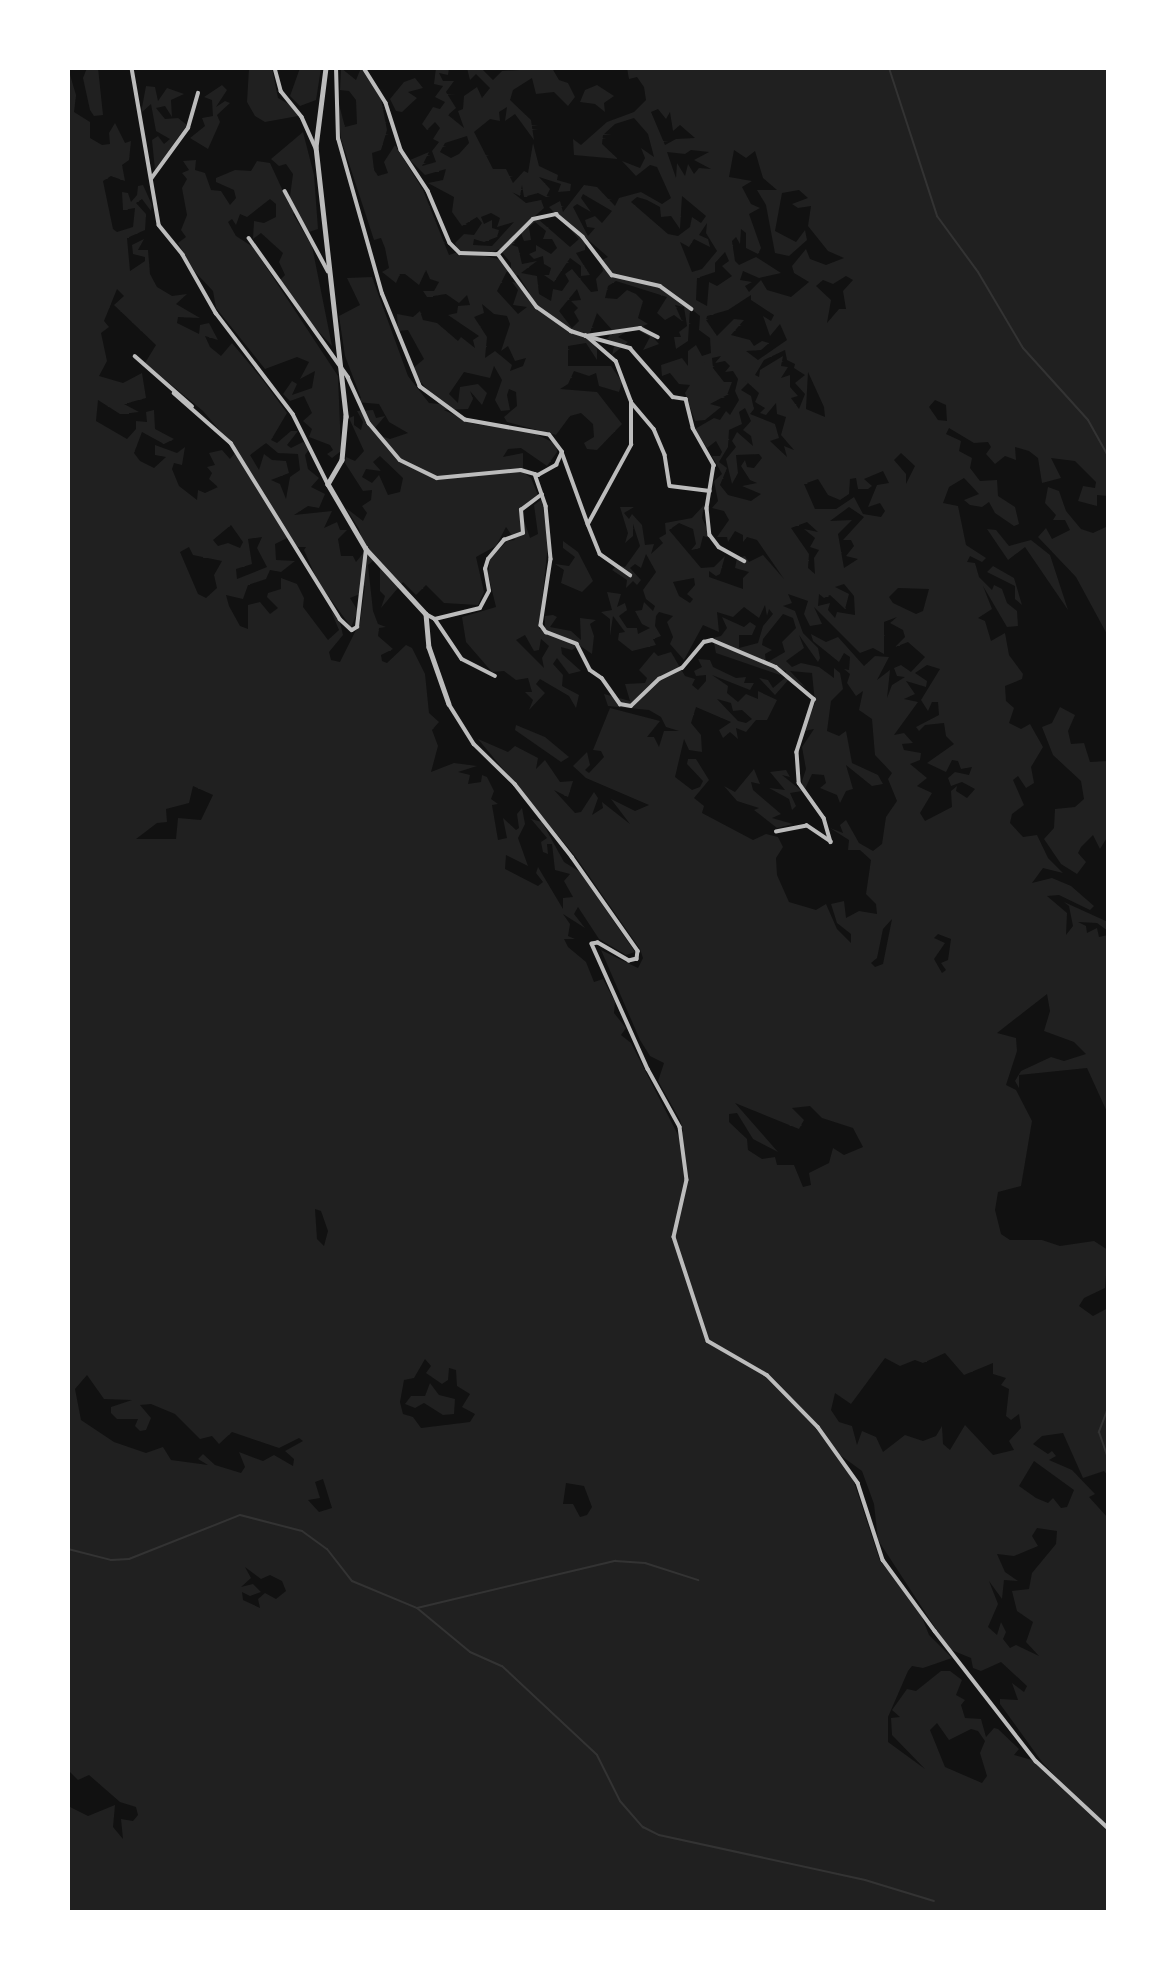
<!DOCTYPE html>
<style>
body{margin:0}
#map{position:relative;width:1176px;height:1980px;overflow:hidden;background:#111;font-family:"Golos Text",sans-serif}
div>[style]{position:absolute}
.green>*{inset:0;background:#202020}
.stream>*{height:2px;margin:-1px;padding:0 1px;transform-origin:1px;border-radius:1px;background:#333}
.minor>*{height:3.5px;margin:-1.75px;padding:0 1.75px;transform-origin:1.75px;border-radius:1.75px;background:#bcbcbc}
.tertiary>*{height:4.5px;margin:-2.25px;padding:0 2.25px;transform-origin:2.25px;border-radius:2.25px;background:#bcbcbc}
span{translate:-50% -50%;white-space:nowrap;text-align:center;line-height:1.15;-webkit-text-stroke:5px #fff;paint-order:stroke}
.frame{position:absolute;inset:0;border:70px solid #fff;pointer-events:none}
</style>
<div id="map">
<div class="green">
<i style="clip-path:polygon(evenodd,68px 68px,76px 95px,74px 112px,90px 122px,90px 138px,102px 145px,110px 144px,109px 133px,115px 123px,125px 143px,131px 141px,129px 160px,122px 165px,125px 181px,111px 176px,103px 181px,113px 229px,117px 232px,133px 227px,135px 208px,123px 210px,122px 192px,128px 193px,131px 202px,137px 195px,138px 186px,143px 185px,152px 205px,151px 211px,142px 199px,136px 203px,146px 214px,145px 230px,127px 238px,130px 271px,145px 261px,145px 257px,133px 254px,132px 245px,144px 239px,138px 250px,148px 250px,150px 274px,157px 287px,172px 296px,187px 294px,176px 304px,200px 318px,178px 317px,177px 323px,199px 334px,200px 325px,209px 323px,218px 340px,205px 336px,210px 347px,221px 356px,232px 343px,262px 379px,287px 413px,271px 440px,277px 443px,291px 431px,298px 431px,287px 445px,291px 448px,303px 442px,310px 448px,305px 455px,308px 469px,319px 478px,311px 487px,325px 494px,319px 508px,308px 506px,294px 515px,332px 511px,324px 528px,337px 522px,340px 530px,347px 530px,338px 539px,341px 556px,353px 556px,356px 562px,365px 551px,359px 529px,346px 508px,363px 521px,367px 513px,362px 506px,371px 500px,372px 490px,363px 491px,345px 463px,346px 457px,355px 461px,364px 451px,349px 418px,354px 416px,354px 425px,361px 430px,363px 422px,357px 411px,373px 410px,376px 418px,385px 416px,374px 429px,381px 436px,390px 439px,408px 433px,389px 422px,379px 404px,356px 402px,361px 398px,345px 356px,339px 316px,360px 305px,347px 278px,372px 277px,408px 376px,429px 403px,439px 404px,411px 370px,424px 359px,408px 330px,398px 331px,397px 314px,413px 317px,420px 311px,423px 320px,437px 323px,458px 341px,461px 337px,475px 348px,473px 340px,479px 336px,448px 315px,457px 313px,458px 306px,470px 305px,467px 295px,459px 303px,446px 294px,427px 297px,423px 291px,434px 291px,439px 282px,430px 279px,426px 270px,419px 285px,405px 274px,400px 274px,396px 283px,382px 272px,389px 268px,385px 248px,381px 238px,374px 240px,341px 139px,336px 93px,345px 127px,357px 124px,356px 100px,349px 91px,340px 90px,341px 68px,356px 80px,361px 68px,381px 99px,387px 130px,381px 150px,372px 153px,374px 170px,378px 176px,388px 173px,384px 162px,395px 145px,423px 190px,449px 255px,458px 252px,455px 243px,464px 234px,474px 235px,482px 223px,477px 217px,462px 226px,452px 212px,454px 197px,428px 183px,443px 180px,446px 169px,425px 175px,410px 160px,429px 152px,422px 166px,436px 162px,432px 151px,439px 142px,433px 139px,440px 128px,435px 122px,427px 130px,422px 124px,433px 107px,440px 109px,445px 102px,435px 97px,443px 86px,434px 84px,436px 68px,449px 68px,448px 75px,439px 73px,443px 81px,454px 81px,446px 92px,456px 108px,448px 115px,464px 128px,458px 111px,463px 109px,464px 96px,477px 87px,482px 98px,490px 88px,476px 74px,470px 80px,467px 68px,481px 68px,493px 80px,502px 71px,552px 68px,559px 80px,568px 83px,575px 97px,568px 106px,554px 92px,536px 94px,532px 78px,513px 90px,510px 100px,531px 120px,534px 140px,515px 114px,505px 121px,507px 107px,499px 112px,500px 121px,490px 119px,474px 132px,493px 169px,506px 169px,513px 183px,524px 171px,528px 173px,533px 143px,539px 166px,558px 175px,557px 180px,571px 184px,570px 191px,558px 192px,561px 184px,539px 177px,550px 189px,546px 197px,538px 193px,524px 197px,522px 185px,520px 196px,512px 192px,526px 203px,541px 200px,544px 208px,526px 224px,538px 219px,570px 247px,579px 239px,549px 207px,560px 201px,563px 212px,584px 185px,597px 187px,615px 206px,619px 198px,641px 192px,662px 204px,671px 198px,657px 167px,650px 165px,636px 176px,622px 161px,640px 168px,645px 158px,641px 148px,654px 157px,648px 134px,634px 118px,615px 124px,603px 135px,602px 144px,618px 159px,574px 155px,573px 139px,581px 145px,607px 122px,634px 112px,646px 100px,644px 87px,637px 77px,629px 79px,627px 68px,1108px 68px,1108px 496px,1097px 495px,1097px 506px,1078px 501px,1083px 486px,1095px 488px,1096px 482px,1075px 461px,1051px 458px,1061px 478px,1042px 483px,1038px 458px,1029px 451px,1015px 447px,1016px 460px,1005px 456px,995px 464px,986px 454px,991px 447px,988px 442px,974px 443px,949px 428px,946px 434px,961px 441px,959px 451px,972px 458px,970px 468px,980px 481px,997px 480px,998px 496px,1015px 507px,1019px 524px,1014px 526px,995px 513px,989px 502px,982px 507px,970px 505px,964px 500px,979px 494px,964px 478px,949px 487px,943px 503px,958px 506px,966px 545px,986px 558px,982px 562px,970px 556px,967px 562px,975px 563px,979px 577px,992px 590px,994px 585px,1002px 589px,1007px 603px,1017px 611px,1018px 626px,1007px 627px,983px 586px,992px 609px,978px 618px,985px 621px,991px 641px,1005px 633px,1009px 655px,1023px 674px,1022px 679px,1005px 686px,1006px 701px,1014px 708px,1009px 723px,1021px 729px,1030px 724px,1043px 747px,1031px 767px,1034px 783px,1026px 788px,1018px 776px,1013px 780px,1024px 805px,1012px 814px,1010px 823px,1023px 837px,1037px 835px,1048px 858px,1063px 873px,1043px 868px,1032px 883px,1052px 878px,1071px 886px,1094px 906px,1090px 910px,1059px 895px,1047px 896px,1067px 913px,1066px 935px,1073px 926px,1069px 906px,1064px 902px,1108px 922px,1108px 931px,1097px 923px,1078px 922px,1086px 926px,1087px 933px,1097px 928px,1099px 937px,1108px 935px,1108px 1114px,1087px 1068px,1019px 1075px,1019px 1088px,1015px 1081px,1021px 1071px,1051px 1057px,1064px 1061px,1086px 1054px,1074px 1042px,1044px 1031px,1050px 1011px,1047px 994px,997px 1033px,1016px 1038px,1017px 1051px,1006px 1085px,1016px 1090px,1032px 1121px,1021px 1186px,998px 1192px,995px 1210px,1001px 1234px,1010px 1240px,1042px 1240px,1060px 1246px,1094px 1241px,1108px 1250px,1105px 1288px,1084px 1298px,1079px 1306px,1093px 1316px,1108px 1308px,1108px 1476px,1104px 1471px,1083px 1478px,1063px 1433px,1042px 1436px,1033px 1444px,1048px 1454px,1052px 1451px,1056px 1456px,1049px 1460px,1072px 1470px,1095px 1494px,1089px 1497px,1108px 1518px,1108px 1912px,68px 1912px,68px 1806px,88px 1816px,115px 1805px,113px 1827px,123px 1839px,121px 1819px,133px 1821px,138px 1815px,136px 1807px,120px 1802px,89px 1775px,78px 1780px,68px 1770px,68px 68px,658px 109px,666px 119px,670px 112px,673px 131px,680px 125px,695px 138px,676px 139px,665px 145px,651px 112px,658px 109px,68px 68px,467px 136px,469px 143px,459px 154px,451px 158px,440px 152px,445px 143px,467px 136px,68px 68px,691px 150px,709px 152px,694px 160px,711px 169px,699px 168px,694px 174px,688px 164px,685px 176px,677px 163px,676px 178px,667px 152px,685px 154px,691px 150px,68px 68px,734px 150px,746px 158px,755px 151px,763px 178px,777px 190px,757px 190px,766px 205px,775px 253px,789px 256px,807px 240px,805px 230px,796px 242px,775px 231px,782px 193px,799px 190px,808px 198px,792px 204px,798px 208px,811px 206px,808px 226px,828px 251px,844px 258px,826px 265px,810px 259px,806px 249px,792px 266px,794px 273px,809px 282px,791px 297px,767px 290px,761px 280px,749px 292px,745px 286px,752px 282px,740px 280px,743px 271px,759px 278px,781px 273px,756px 257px,739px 265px,735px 261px,732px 241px,736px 237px,740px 244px,741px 229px,746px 233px,746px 248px,758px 254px,761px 248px,749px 214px,760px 208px,751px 204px,742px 187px,752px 181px,729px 177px,734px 150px,68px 68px,583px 194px,612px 211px,602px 223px,595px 216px,585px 220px,587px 227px,595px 228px,588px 236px,573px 207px,577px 204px,591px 212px,581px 198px,583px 194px,68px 68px,682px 196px,706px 216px,701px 223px,692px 217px,690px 227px,678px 236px,668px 234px,631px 202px,637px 197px,647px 200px,660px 207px,661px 217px,671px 216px,680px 229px,682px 196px,68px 68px,491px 213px,500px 218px,497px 227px,514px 222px,492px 246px,473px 245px,474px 239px,484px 242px,497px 237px,499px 230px,492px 228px,492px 220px,484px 224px,481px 217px,491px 213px,68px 68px,535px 222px,546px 231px,543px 239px,552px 239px,557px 248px,551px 254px,536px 245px,536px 251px,529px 254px,534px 259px,543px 256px,544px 264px,551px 268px,549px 275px,544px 275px,554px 282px,570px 258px,581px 266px,581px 276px,590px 275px,576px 253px,585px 250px,586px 238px,608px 257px,600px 261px,603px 271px,596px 279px,598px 291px,591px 292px,572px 269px,565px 274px,569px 281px,562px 291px,553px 289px,551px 301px,539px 294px,537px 276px,521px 273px,537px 261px,522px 264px,518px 247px,512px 245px,521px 233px,524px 241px,531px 240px,529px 227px,535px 222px,68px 68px,707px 223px,706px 233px,717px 251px,702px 269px,692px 272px,680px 242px,689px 247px,694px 239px,710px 247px,708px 239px,699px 235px,707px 223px,68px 68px,499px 249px,511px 263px,511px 278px,518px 275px,529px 292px,527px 296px,518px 283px,512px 282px,518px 290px,513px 305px,527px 307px,518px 314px,497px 291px,508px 269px,499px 259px,485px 256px,499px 249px,68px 68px,725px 252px,729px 261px,722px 266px,732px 276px,717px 286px,709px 282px,707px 306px,696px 300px,697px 278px,715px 272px,715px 263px,725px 252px,68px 68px,846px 276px,853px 280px,843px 291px,846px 309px,839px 309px,827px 323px,831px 300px,816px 286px,823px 280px,833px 284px,846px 276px,68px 68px,616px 281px,667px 297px,657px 313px,665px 320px,674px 315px,682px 321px,675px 305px,684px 307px,687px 326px,679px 332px,681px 337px,674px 337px,676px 349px,688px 341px,690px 308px,700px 316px,699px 330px,710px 338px,711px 353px,702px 356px,696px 345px,688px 351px,688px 366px,682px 358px,661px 365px,662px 376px,670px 373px,679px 384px,690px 385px,685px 393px,695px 421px,705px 420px,721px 407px,710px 404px,727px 395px,732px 382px,724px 382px,713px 368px,712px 358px,721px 356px,715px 363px,725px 361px,730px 366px,725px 372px,733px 371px,738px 379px,735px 391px,739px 400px,730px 415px,726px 411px,720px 420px,714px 418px,695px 429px,707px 448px,716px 441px,722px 452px,720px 456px,712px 456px,722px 474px,714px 481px,718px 501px,712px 508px,724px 511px,729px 520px,717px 537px,727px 537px,728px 542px,735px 531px,743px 535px,743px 542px,747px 537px,757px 540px,784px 579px,763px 555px,749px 562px,745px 556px,737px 558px,735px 568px,749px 572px,743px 578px,743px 589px,709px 577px,709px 571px,716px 576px,720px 574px,725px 556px,714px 567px,701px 568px,669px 530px,679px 523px,693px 529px,696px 544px,691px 550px,700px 548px,703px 536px,711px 538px,702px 518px,704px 505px,692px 518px,665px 523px,666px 534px,659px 538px,663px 543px,651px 554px,654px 544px,645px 545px,642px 525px,632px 514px,629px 519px,624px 513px,634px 507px,620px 507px,628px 533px,625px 543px,633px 536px,633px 524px,640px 546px,625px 567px,617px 565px,612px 570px,627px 580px,626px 588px,633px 581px,637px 585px,641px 580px,630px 568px,635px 564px,641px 568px,646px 554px,656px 572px,643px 590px,646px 599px,655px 606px,653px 611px,644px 602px,642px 610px,635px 611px,642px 624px,650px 628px,638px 634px,637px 628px,627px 628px,619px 616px,627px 610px,625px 603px,617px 607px,621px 594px,607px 592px,612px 610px,601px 612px,610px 619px,610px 636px,613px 616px,625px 632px,619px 633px,618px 640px,632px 651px,656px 645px,653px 639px,661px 636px,655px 626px,656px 616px,659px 612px,673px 616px,667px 622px,673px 637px,670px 644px,684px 660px,703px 625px,719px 632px,717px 612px,733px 617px,744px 607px,759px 618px,765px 605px,767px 616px,769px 609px,773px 614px,763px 626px,758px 643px,739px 648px,739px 635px,752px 635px,756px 626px,750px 622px,744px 627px,722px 617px,727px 628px,721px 636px,713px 638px,716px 653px,780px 675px,780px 669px,786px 671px,786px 677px,773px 688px,768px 680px,759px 678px,775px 695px,790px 678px,806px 688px,790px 671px,812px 673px,815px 703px,804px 731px,814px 729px,802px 747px,806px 769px,801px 784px,805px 789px,812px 774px,824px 775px,826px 783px,820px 788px,837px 795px,840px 803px,846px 791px,853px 789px,846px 765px,872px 786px,883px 784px,878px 775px,852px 763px,846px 731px,839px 736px,827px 731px,831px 701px,843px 689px,840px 673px,834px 668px,834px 678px,819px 667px,801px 663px,792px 667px,786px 661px,804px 648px,799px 635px,818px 662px,820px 658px,818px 648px,803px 633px,795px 611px,783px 606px,792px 603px,788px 594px,808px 601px,804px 614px,810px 626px,822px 624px,814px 607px,860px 653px,873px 648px,884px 654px,884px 622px,897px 617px,890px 623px,903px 630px,905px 637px,895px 647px,908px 642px,925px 657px,911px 672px,901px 665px,894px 668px,897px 676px,905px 677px,892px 685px,887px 698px,890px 670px,877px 680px,889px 657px,875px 656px,864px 666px,838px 637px,826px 642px,811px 634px,813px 641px,839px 662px,844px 653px,850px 657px,849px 670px,844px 669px,850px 674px,847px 683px,856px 696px,863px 691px,859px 710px,872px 719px,875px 755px,892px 773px,888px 779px,897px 801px,886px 817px,882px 844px,873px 851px,859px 843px,846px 820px,840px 825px,843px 833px,830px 828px,849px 840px,848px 850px,860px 850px,871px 860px,866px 894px,876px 904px,877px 914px,859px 911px,846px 918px,844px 901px,831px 904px,837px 923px,851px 934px,851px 943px,837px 929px,826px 904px,816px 910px,789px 902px,777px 875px,776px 858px,783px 847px,778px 837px,766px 834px,753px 840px,702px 813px,704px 806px,694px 798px,709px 780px,696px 759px,688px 759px,687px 764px,703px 781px,700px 787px,692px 790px,675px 777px,684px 739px,689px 750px,702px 752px,701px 735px,691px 723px,696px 707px,731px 722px,719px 730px,723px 738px,730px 732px,738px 739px,736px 728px,746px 732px,756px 720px,767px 720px,777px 700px,758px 691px,758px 699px,746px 694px,738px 702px,727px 693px,728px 686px,712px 675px,750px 690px,754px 683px,744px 683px,746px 677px,736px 678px,713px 667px,710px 660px,698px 659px,702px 667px,694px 671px,696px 676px,706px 675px,706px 681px,698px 690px,692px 685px,695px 679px,685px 676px,671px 652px,658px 656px,654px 652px,639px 670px,647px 678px,645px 683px,625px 684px,630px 701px,604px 694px,608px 706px,649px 710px,661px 717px,666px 727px,679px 731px,664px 731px,659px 747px,654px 737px,647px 737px,660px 721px,610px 708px,593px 750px,601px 751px,604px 757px,589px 773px,585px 770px,590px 765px,587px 752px,573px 766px,586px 778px,649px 805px,635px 811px,611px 799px,630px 824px,602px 802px,603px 808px,592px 815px,598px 798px,594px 792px,581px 812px,575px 813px,554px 790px,568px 797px,573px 781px,560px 782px,545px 760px,536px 769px,538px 758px,515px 746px,508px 752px,478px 739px,575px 856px,640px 949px,643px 958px,638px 968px,601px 950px,640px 1040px,650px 1056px,664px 1063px,658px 1081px,680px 1120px,683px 1131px,679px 1137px,631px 1043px,621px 1035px,626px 1028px,614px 1013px,615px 1002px,603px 979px,594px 982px,586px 962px,568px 947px,564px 939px,575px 939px,568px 936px,570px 924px,563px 914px,585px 928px,574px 914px,578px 907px,599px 939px,626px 955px,635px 952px,580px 872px,564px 862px,542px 822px,531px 819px,547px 838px,541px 842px,543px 852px,548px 854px,547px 844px,552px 844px,555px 870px,570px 874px,564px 881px,573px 897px,563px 898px,563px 909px,538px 867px,536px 873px,543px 882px,538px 886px,505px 869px,506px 855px,528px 866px,518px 838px,525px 824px,522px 808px,517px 814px,519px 828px,516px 830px,503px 818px,507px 838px,498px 840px,492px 805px,498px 804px,491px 799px,494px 791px,487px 777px,482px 775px,481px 782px,468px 784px,470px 775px,458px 772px,477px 766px,454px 763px,431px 772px,438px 746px,432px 730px,439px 722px,429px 713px,425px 674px,412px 648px,406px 645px,387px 663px,382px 661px,381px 655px,393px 649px,378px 636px,379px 628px,386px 627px,378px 624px,373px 611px,368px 565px,374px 560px,380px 569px,380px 591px,385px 596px,381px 608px,403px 582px,416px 595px,426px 585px,444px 603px,478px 605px,484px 592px,476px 557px,496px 546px,506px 527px,515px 540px,507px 541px,490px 559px,488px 574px,496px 607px,462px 617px,466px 642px,492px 672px,504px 671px,516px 680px,528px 678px,532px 692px,525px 692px,533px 700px,529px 710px,545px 693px,536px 684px,540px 679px,569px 696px,576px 708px,579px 695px,562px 686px,563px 675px,553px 664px,557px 658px,569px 674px,581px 671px,562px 654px,561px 647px,572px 650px,579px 645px,592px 654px,594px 636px,590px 624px,596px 620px,580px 618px,581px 640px,571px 631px,550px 627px,557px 617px,553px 615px,545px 616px,545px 628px,539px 629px,548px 545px,542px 499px,534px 505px,538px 534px,530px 538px,520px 509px,538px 495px,531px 478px,523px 472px,523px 453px,503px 457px,508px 449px,521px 448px,547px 466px,557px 452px,556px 444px,532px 432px,474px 424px,444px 410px,468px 409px,473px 399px,470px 391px,482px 405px,487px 393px,478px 384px,460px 387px,458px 403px,449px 394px,464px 372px,490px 378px,494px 366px,502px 380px,495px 400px,501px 411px,510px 410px,507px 395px,509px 389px,516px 392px,517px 406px,504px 417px,507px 422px,556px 435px,570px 416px,581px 413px,593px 424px,594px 437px,584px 443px,587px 449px,597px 450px,622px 424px,597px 392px,560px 389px,568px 384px,574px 371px,589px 376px,596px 373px,599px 386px,619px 392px,622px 382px,611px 366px,568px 366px,568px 346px,586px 343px,597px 360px,597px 349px,588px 338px,597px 313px,613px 331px,607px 339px,615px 342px,612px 355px,628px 342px,618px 337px,633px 327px,650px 337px,643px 350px,659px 344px,643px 326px,648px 324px,638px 318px,643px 301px,636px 294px,627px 290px,617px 299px,605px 298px,608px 286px,616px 281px,68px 68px,117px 289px,124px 296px,114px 305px,156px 345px,145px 363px,203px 411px,240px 454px,235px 453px,230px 459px,222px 450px,209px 453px,215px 465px,207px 467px,212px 473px,209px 479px,218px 487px,205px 493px,198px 490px,197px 500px,179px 486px,172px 469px,174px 463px,182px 465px,185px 447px,177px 453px,155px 445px,155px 455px,166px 457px,154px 468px,140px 461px,134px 453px,142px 432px,164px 444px,174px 439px,155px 429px,154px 410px,146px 412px,147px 422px,136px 421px,136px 429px,127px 439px,96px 421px,98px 400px,120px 414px,139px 412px,124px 404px,146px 398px,142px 373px,123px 383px,99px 376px,107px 361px,101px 333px,109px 327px,104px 321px,117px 289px,68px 68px,577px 289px,581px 300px,571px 301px,578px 308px,574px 312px,579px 321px,572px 328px,559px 311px,577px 289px,68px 68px,751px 295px,751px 300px,774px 315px,771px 321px,763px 316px,770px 336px,780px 324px,787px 340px,758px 360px,746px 351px,761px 350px,769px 343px,762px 341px,754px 346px,750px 340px,731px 335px,744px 320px,734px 319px,717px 336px,706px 320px,707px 316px,728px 310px,751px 295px,68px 68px,482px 304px,494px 314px,507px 316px,510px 324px,501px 351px,508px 346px,515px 361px,526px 358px,523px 366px,510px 371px,512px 365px,495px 351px,485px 358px,487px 337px,474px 317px,484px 313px,482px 304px,68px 68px,785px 350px,787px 360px,795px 364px,794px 368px,805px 375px,795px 383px,805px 394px,799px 409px,791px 398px,798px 396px,790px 387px,790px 375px,781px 378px,788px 367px,781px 366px,783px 356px,760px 370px,759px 377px,755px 375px,764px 360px,785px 350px,68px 68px,808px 372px,824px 407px,825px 417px,806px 409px,808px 372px,68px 68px,748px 383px,759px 393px,755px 402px,765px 408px,760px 413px,766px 415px,776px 403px,777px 414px,786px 417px,781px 435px,794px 450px,784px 446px,787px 457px,770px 441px,779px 438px,775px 424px,750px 414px,754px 409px,751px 396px,741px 390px,748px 383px,68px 68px,935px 400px,946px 405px,947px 421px,938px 420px,929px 407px,935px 400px,68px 68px,745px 408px,751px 421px,743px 430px,751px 436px,753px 446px,737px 432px,732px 441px,736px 447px,726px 459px,732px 484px,738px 473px,736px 455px,759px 454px,762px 458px,754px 468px,747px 467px,745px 460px,741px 466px,750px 480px,757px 483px,742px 486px,761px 494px,751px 501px,728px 495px,720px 485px,727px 468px,719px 462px,728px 447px,729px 430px,742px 424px,739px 412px,745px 408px,68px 68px,266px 443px,278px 453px,298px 454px,300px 470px,290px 477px,286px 499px,280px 484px,271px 480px,289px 473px,286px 461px,272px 460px,264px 454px,259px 470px,250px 455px,266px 443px,68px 68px,901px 453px,915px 466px,906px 484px,906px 474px,894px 460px,901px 453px,68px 68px,380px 456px,403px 478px,400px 492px,388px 495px,379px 475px,372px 483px,362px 477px,366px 469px,381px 471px,373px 462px,380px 456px,68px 68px,883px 471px,889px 483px,877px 485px,868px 507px,880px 503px,885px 511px,881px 517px,863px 514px,854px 497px,836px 509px,815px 509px,804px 484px,818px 479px,828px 495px,840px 500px,849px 494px,850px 479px,856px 478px,858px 489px,868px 489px,872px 486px,864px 479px,883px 471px,68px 68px,849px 507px,864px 517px,843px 540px,851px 540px,854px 546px,846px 556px,858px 559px,844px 568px,838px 534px,852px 520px,830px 521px,849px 507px,68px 68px,807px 522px,818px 532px,804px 529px,815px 538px,810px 547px,819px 550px,814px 558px,815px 574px,808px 568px,809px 554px,791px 528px,807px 522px,68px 68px,231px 525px,243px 542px,240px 548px,228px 543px,218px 546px,213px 540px,231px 525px,68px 68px,262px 537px,257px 548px,267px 567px,237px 579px,236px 569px,252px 564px,248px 539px,262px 537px,68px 68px,289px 537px,298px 547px,306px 547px,304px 550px,318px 582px,351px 627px,358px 611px,350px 598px,360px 594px,361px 584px,365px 586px,360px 622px,340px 662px,331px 660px,329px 652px,343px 635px,340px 622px,331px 611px,339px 630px,328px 640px,303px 607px,304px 598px,297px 584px,281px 578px,281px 589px,268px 593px,267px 597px,278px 608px,270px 614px,260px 602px,248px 605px,248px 629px,240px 626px,229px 606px,226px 595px,243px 599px,248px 585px,266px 579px,270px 570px,281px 572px,295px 561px,276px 560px,275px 544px,289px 537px,68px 68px,189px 547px,193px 555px,222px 561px,214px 575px,217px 588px,206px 598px,198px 594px,180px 552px,189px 547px,68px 68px,694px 578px,695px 585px,687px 594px,693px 599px,690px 603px,679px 596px,673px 582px,694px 578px,68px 68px,844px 584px,854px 596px,855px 615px,837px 612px,835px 618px,828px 610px,830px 603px,818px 606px,819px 594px,824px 598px,830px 595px,845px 609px,849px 594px,835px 587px,844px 584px,68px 68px,898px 588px,929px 589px,923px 611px,916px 614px,893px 603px,889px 597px,898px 588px,68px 68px,783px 614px,793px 618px,796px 628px,782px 642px,785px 652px,766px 663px,765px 654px,772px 650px,762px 645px,763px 639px,783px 614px,68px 68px,525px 635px,534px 651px,539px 650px,541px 639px,549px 646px,542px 658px,544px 668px,516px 640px,525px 635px,68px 68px,927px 665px,940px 669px,921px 700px,928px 711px,932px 702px,938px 702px,939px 715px,916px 727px,919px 731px,925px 725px,944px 723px,946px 736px,954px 744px,927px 763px,946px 772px,952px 760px,958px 761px,961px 769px,972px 767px,969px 775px,955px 772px,948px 778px,951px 786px,962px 782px,975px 789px,967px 798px,956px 791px,957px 786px,951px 791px,952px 807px,925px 821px,920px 813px,932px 793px,917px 786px,927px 778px,910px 764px,920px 760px,921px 753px,904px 750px,902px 744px,913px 743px,904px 733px,894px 735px,918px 702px,904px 699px,915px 694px,906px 681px,926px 687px,927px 681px,915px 673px,927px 665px,68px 68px,717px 699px,731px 703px,733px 711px,742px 710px,752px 719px,746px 723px,738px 721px,717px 699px,68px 68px,193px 786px,213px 795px,201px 820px,178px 818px,176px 839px,136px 839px,157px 823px,167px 822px,166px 809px,189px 803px,193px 786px,68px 68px,892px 919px,883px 964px,875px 967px,871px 963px,877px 958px,883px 929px,892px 919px,68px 68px,938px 934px,951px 939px,948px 960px,941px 963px,946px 970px,942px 973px,934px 959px,945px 943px,934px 938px,938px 934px,68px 68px,735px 1103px,799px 1129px,804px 1120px,792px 1108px,810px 1106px,822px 1118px,853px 1128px,863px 1147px,844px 1155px,833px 1148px,829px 1163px,809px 1173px,811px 1185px,803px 1187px,794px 1165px,777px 1165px,775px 1157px,762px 1159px,748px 1150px,747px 1139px,729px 1122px,729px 1114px,737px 1113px,753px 1139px,778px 1152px,735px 1103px,68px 68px,315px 1209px,321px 1211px,328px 1231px,324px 1246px,317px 1239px,315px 1209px,68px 68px,945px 1353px,964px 1375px,993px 1363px,993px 1374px,1006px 1378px,1001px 1385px,1009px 1389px,1006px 1416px,1011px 1420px,1019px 1414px,1021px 1428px,1009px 1441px,1014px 1450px,993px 1455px,965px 1425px,950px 1450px,943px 1444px,942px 1426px,936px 1436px,923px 1441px,905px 1435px,883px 1452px,876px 1437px,862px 1431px,857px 1445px,852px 1426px,839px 1422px,831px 1410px,835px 1393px,851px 1404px,885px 1358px,900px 1366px,915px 1360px,923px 1363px,945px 1353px,68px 68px,425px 1359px,431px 1366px,426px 1373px,442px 1384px,448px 1380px,449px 1368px,456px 1370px,457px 1386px,470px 1394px,462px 1407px,475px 1414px,470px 1422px,421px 1428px,413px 1417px,403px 1414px,400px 1402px,404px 1380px,414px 1378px,425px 1359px,68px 68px,87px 1375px,104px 1399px,132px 1400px,111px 1407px,111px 1413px,117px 1419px,138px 1419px,135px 1426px,140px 1431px,146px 1430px,151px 1418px,140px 1405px,151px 1404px,175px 1414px,200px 1439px,212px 1436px,219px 1444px,232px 1432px,279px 1448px,299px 1438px,303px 1441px,285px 1451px,294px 1459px,293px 1466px,274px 1455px,263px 1461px,239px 1452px,245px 1467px,241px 1473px,215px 1465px,203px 1454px,198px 1459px,208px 1465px,171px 1460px,163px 1447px,146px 1453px,114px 1442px,81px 1420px,75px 1389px,87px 1375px,68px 68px,821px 1430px,840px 1455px,862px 1471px,874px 1504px,878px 1540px,949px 1649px,971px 1658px,973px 1668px,981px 1671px,1001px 1662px,1027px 1686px,1024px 1692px,1012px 1683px,1018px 1700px,1000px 1699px,1000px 1704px,1042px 1762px,1079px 1802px,1032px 1760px,1014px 1755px,1019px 1749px,998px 1729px,994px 1728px,986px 1737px,981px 1719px,965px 1718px,961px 1705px,965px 1700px,956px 1695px,962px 1680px,950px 1671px,941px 1671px,916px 1691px,907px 1689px,892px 1710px,900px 1717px,891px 1718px,892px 1735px,925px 1769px,888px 1742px,888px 1717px,908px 1671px,912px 1666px,923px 1668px,952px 1658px,929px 1635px,918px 1607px,880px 1561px,849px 1467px,835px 1454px,821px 1430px,68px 68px,1034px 1461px,1074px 1490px,1067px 1507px,1061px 1508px,1053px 1498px,1048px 1503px,1036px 1498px,1019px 1486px,1034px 1461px,68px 68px,323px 1479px,332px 1508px,319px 1512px,308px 1500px,320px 1498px,315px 1482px,323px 1479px,68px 68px,566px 1483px,584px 1486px,592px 1507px,587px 1515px,580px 1517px,573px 1504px,563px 1504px,566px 1483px,68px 68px,1037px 1528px,1057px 1531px,1056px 1544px,1032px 1573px,1029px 1589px,1012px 1591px,1017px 1611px,1033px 1622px,1026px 1642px,1039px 1656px,1016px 1645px,1010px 1648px,1003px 1639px,1006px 1632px,1001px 1622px,997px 1635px,988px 1627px,998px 1604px,989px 1581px,1002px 1599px,1004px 1580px,1018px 1581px,1005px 1572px,997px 1554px,1014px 1556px,1038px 1546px,1032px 1536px,1037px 1528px,68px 68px,245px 1567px,261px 1579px,270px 1575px,282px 1581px,286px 1591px,276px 1599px,265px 1593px,258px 1599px,260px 1608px,243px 1600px,242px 1592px,250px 1596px,261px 1592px,253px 1584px,241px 1587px,251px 1578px,245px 1567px,68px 68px,937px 1723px,949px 1740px,971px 1729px,978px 1731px,985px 1741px,980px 1753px,987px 1776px,982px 1783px,945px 1767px,930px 1730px,937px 1723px)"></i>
<i style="clip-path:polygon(87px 68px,98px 68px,103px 115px,94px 116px,90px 110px,83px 78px)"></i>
<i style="clip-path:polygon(249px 68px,272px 68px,278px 98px,292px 106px,298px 116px,265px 122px,255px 116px,247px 102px)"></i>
<i style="clip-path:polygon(300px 68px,321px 68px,316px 100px,300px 106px,290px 96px)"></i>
<i style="clip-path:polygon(415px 78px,423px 88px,408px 92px,417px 98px,402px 112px,396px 111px,390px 99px,404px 82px)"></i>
<i style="clip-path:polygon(222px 85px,227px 90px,216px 107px,225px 101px,230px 103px,217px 115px,220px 122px,208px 149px,190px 138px,205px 126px,202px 118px,213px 116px,212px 100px,204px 97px)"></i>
<i style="clip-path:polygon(597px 85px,614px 96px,604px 103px,605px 112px,595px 104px,580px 102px,585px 90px)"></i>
<i style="clip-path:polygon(146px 86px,155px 87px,158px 101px,167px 88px,184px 94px,171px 100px,172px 117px,165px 106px,156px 108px,165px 119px,178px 118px,187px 125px,155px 170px,152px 140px,158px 136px,164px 144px,170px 139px,156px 131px,151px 104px,141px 113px)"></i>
<i style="clip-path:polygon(303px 132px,314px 175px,318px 229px,309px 232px,296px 211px,293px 214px,312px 246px,332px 346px,307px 319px,280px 280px,285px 275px,279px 262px,283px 253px,261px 233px,253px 239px,254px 221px,264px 223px,276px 217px,276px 204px,270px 199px,247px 217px,240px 214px,236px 225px,232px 219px,228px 222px,236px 236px,253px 247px,338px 376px,341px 451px,332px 458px,327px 454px,333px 450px,330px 445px,309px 437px,312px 429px,303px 421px,312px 413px,304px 396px,290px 401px,283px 394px,292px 381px,297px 384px,292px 395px,312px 388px,315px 371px,300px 379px,309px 362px,297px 357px,265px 369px,216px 308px,213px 291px,195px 272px,178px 243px,186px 237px,181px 230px,187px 215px,182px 188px,187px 179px,182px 173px,189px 170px,183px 161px,196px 160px,195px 170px,205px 173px,211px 190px,221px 191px,230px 205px,236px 198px,234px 190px,216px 182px,216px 178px,235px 170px,251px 171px,257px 161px,270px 163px,289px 204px,293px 174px,286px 164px,279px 166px,271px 159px)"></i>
<i style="clip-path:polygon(1048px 487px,1059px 491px,1066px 511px,1081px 529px,1093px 533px,1108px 526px,1108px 636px,1076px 577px,1038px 537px,1046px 528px,1052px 539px,1070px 530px,1065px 520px,1053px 520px,1056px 515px,1045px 503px)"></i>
<i style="clip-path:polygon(987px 529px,996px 530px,1009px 546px,1031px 540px,1050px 555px,1068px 610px,1025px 547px,1008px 560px)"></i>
<i style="clip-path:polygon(563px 541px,578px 552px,593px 581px,582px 592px,561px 583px,564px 570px,555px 564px,569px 566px,575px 557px,563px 548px)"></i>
<i style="clip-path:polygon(993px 566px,1014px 578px,1022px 605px,1015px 599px,1015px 586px,987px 572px)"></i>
<i style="clip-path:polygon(1060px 707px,1075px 715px,1068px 731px,1071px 744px,1084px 743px,1090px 762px,1108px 761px,1108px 836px,1100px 849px,1093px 835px,1081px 847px,1078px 853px,1086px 862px,1077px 874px,1061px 864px,1044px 839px,1054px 828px,1055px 809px,1075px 807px,1084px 799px,1081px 781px,1053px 755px,1042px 727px,1052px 723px)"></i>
<i style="clip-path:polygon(516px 725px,545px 737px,569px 757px,561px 762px,515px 730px)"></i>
<i style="clip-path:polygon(754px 769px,760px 784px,751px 782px,753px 790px,781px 814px,772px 818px,793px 824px,777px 828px,754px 810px,759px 808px,737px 801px,724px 786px,735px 792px)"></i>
<i style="clip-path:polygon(786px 770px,790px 777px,782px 775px,802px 791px,790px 793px,796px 806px,792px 810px,789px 799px,769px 788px,785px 790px,770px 772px)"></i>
<i style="clip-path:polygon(430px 1383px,439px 1395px,455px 1399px,454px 1414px,443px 1415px,424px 1403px,415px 1408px,405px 1404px,411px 1396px,425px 1396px)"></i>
</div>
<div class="stream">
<i style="left:889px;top:68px;width:156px;rotate:72deg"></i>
<i style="left:937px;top:216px;width:69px;rotate:53.8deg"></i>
<i style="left:978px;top:272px;width:88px;rotate:59.4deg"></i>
<i style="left:1023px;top:348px;width:97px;rotate:47.9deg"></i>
<i style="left:1088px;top:420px;width:41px;rotate:60.9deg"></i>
<i style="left:1108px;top:1408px;width:26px;rotate:111deg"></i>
<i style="left:1099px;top:1432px;width:28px;rotate:71deg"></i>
<i style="left:68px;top:1549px;width:44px;rotate:14.3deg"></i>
<i style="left:111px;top:1560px;width:18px;rotate:-3deg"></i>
<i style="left:129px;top:1559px;width:119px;rotate:-21.6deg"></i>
<i style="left:240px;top:1515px;width:64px;rotate:14.5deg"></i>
<i style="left:302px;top:1531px;width:31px;rotate:36deg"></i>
<i style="left:327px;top:1549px;width:41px;rotate:52deg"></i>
<i style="left:352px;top:1581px;width:70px;rotate:22.6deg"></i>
<i style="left:417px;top:1608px;width:69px;rotate:39.7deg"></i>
<i style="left:470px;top:1652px;width:35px;rotate:24deg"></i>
<i style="left:502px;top:1666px;width:130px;rotate:43.1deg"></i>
<i style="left:597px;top:1755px;width:51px;rotate:63.4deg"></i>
<i style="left:620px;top:1801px;width:35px;rotate:49deg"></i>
<i style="left:643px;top:1827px;width:18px;rotate:27deg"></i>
<i style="left:659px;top:1835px;width:211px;rotate:12.3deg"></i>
<i style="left:865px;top:1880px;width:72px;rotate:16.9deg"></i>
<i style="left:417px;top:1608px;width:204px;rotate:-13.4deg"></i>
<i style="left:615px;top:1561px;width:30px;rotate:4deg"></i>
<i style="left:645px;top:1563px;width:56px;rotate:17.8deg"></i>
</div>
<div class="minor">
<i style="left:132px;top:68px;width:159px;rotate:80.2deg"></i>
<i style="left:159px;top:225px;width:38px;rotate:51deg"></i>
<i style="left:183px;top:255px;width:67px;rotate:60.4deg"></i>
<i style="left:216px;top:313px;width:127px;rotate:52.7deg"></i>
<i style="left:293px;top:414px;width:78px;rotate:63.4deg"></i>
<i style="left:275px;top:68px;width:24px;rotate:75deg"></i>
<i style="left:281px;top:91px;width:33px;rotate:51deg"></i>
<i style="left:302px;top:117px;width:32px;rotate:66deg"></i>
<i style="left:364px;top:68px;width:41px;rotate:57.8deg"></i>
<i style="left:386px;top:103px;width:49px;rotate:72.3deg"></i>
<i style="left:401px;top:150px;width:49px;rotate:56.6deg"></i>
<i style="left:428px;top:191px;width:56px;rotate:67.1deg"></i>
<i style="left:450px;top:243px;width:14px;rotate:45deg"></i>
<i style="left:460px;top:253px;width:38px;rotate:2deg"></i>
<i style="left:498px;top:254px;width:49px;rotate:-45deg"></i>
<i style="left:533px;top:219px;width:24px;rotate:-12deg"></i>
<i style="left:556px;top:214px;width:35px;rotate:40deg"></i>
<i style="left:583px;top:237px;width:48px;rotate:52.7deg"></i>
<i style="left:612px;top:275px;width:49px;rotate:12.9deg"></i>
<i style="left:660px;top:286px;width:39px;rotate:36deg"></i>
<i style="left:151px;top:179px;width:63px;rotate:-54deg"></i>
<i style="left:188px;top:128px;width:36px;rotate:-74deg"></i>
<i style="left:285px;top:191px;width:91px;rotate:61.7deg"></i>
<i style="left:249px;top:238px;width:171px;rotate:54.5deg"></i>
<i style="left:348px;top:377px;width:51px;rotate:65.5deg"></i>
<i style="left:369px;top:423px;width:48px;rotate:50deg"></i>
<i style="left:400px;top:460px;width:41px;rotate:25.9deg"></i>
<i style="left:437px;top:478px;width:84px;rotate:-5.4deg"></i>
<i style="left:521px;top:470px;width:18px;rotate:16deg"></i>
<i style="left:538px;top:475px;width:21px;rotate:-29deg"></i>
<i style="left:556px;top:465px;width:14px;rotate:-65deg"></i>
<i style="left:562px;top:452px;width:21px;rotate:-127deg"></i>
<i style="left:549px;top:435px;width:85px;rotate:-169.9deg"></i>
<i style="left:465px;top:420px;width:56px;rotate:-143.7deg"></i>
<i style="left:420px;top:387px;width:100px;rotate:-112.2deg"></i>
<i style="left:382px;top:294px;width:161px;rotate:-105.8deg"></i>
<i style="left:338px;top:139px;width:71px;rotate:-91.6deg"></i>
<i style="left:498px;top:254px;width:66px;rotate:53.7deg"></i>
<i style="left:537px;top:307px;width:42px;rotate:35.2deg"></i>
<i style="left:571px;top:331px;width:16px;rotate:18deg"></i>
<i style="left:586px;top:336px;width:55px;rotate:-8.4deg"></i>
<i style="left:640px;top:328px;width:20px;rotate:27deg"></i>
<i style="left:135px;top:356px;width:76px;rotate:41.3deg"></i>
<i style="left:174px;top:393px;width:76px;rotate:41.3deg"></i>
<i style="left:231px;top:443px;width:207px;rotate:58.2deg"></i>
<i style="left:340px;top:619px;width:16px;rotate:43deg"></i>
<i style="left:352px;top:630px;width:6px;rotate:-31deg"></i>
<i style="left:357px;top:627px;width:79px;rotate:-83.4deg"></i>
<i style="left:632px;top:403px;width:34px;rotate:50deg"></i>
<i style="left:654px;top:429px;width:28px;rotate:67deg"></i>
<i style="left:665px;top:455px;width:31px;rotate:81deg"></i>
<i style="left:670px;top:486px;width:40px;rotate:7.1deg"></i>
<i style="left:562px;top:452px;width:77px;rotate:70.1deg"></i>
<i style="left:588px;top:524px;width:90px;rotate:-61.4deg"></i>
<i style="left:631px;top:445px;width:43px;rotate:-90deg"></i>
<i style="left:631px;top:402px;width:43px;rotate:-110.6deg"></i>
<i style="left:616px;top:362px;width:40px;rotate:-139deg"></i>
<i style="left:586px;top:336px;width:46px;rotate:15.3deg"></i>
<i style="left:630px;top:348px;width:65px;rotate:48.7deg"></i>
<i style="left:673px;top:397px;width:13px;rotate:9deg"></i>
<i style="left:686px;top:399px;width:30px;rotate:76deg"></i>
<i style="left:693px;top:428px;width:43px;rotate:60.4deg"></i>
<i style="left:714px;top:465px;width:44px;rotate:99.2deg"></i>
<i style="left:707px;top:508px;width:27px;rotate:84deg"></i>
<i style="left:710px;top:535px;width:15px;rotate:53deg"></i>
<i style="left:719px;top:547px;width:29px;rotate:29deg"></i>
<i style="left:535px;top:474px;width:34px;rotate:71deg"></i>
<i style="left:546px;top:506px;width:53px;rotate:84.6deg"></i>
<i style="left:551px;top:559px;width:67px;rotate:98.6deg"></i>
<i style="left:541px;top:625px;width:9px;rotate:54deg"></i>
<i style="left:546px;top:632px;width:33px;rotate:21deg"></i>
<i style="left:577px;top:644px;width:29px;rotate:63deg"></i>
<i style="left:590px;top:670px;width:14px;rotate:34deg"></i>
<i style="left:602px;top:678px;width:32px;rotate:55deg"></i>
<i style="left:620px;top:704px;width:11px;rotate:10deg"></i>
<i style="left:631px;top:706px;width:39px;rotate:-44deg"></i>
<i style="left:659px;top:679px;width:25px;rotate:-26deg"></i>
<i style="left:682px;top:668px;width:34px;rotate:-50deg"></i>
<i style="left:704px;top:642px;width:8px;rotate:-14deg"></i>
<i style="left:712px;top:640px;width:69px;rotate:22.9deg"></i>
<i style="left:776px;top:667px;width:50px;rotate:40.1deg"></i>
<i style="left:814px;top:699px;width:56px;rotate:107.8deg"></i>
<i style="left:797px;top:752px;width:31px;rotate:86deg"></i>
<i style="left:799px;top:783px;width:43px;rotate:54.5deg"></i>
<i style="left:824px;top:818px;width:25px;rotate:74deg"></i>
<i style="left:831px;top:842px;width:29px;rotate:-146deg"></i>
<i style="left:807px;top:826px;width:31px;rotate:169deg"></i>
<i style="left:588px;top:524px;width:32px;rotate:68deg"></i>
<i style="left:600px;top:554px;width:37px;rotate:35deg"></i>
<i style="left:426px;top:614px;width:10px;rotate:29deg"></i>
<i style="left:435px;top:619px;width:46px;rotate:-13.7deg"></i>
<i style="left:480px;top:608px;width:19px;rotate:-62deg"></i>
<i style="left:489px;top:591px;width:22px;rotate:-100deg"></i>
<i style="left:485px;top:569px;width:10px;rotate:-73deg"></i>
<i style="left:488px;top:559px;width:25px;rotate:-50deg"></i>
<i style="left:504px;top:540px;width:20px;rotate:-20deg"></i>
<i style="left:523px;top:533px;width:23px;rotate:-95deg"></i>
<i style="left:521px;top:510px;width:26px;rotate:-37deg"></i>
<i style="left:435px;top:619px;width:48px;rotate:56deg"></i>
<i style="left:462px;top:659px;width:37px;rotate:27deg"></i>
<i style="left:449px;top:704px;width:47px;rotate:58deg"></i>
<i style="left:474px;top:744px;width:57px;rotate:44.3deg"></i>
<i style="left:515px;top:784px;width:93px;rotate:52deg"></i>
<i style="left:572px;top:857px;width:115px;rotate:54.9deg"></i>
<i style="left:638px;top:951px;width:8px;rotate:97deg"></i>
<i style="left:637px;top:959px;width:8px;rotate:166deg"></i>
<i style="left:629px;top:961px;width:36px;rotate:-150deg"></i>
<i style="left:598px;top:943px;width:6px;rotate:171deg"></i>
<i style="left:592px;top:944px;width:137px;rotate:65.9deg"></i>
<i style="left:648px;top:1069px;width:66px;rotate:61.1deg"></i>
<i style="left:680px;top:1127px;width:53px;rotate:82.5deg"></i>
<i style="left:687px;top:1180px;width:58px;rotate:102.8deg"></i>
<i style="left:674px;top:1237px;width:109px;rotate:71.9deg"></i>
<i style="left:708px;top:1341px;width:68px;rotate:30deg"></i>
<i style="left:767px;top:1375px;width:73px;rotate:45.6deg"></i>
<i style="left:818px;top:1427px;width:69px;rotate:54.5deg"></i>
<i style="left:858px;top:1483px;width:81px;rotate:72deg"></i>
<i style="left:883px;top:1560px;width:88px;rotate:53.8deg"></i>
<i style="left:935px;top:1631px;width:165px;rotate:52.2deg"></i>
<i style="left:1036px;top:1761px;width:98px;rotate:42.9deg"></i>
</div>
<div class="tertiary">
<i style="left:326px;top:68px;width:80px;rotate:97.2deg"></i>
<i style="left:316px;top:147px;width:271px;rotate:83.6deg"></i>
<i style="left:346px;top:416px;width:44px;rotate:95.2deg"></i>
<i style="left:342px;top:460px;width:28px;rotate:120deg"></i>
<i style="left:328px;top:484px;width:75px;rotate:59.7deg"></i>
<i style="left:366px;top:549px;width:88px;rotate:47.3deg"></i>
<i style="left:426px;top:614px;width:33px;rotate:85deg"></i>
<i style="left:429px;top:647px;width:60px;rotate:70.7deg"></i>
</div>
<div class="frame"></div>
</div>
